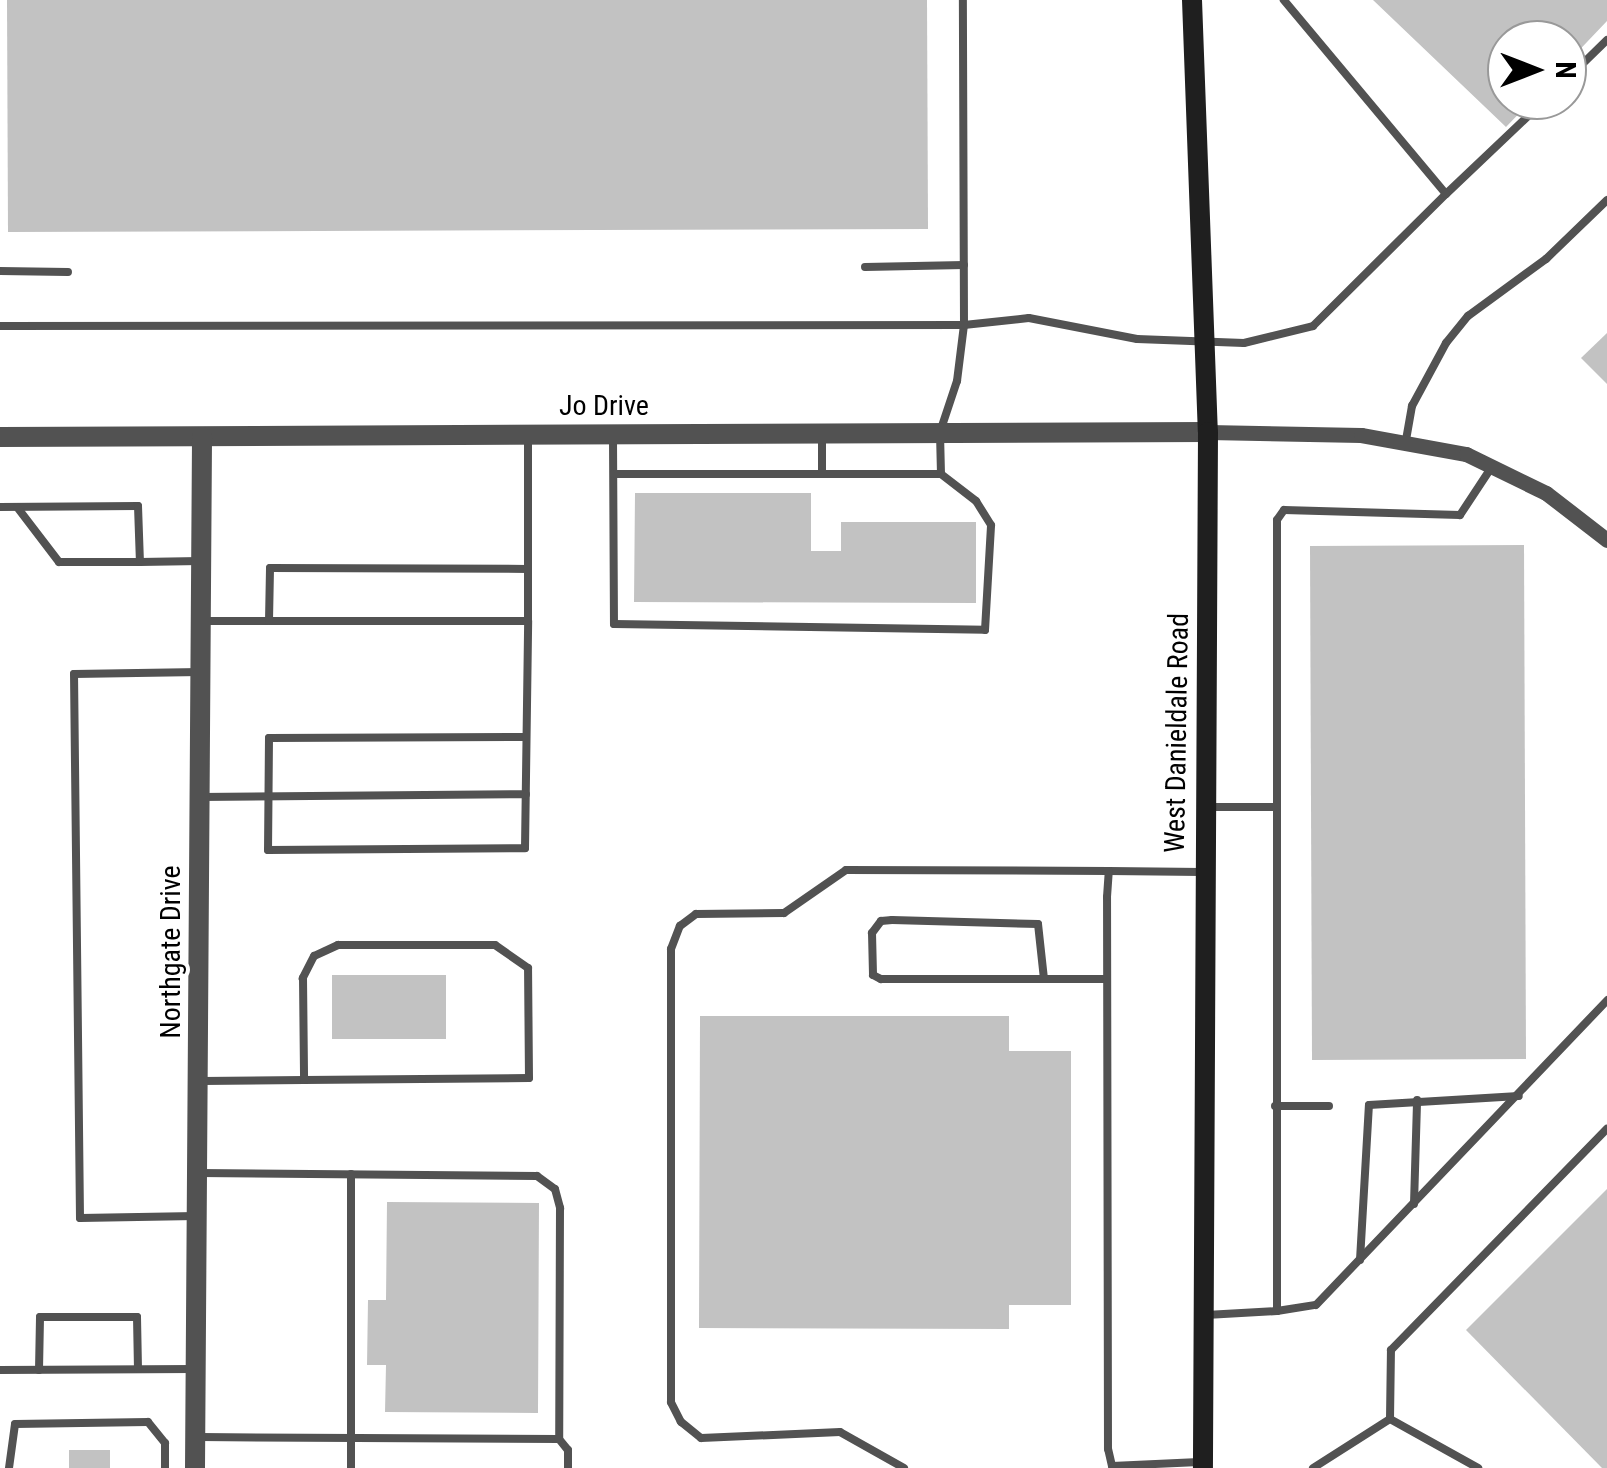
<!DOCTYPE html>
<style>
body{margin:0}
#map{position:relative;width:1607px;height:1468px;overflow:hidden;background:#fff;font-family:"Roboto Condensed",sans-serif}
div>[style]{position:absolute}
.building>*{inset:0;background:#c2c2c2}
.service>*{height:8px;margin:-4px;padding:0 4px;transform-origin:4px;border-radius:4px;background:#525252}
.minor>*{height:15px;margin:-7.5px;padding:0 7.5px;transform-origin:7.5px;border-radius:7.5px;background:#525252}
.tertiary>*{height:20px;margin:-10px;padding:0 10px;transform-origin:10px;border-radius:10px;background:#525252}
.secondary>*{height:20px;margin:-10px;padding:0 10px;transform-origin:10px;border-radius:10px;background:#1f1f1f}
span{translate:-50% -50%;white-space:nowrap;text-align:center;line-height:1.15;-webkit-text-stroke:8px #fff;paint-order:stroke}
.street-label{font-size:28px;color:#000}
.north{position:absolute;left:1487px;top:20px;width:100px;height:100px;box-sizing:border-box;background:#fff;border:2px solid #999;border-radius:50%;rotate:90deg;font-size:28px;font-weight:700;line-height:40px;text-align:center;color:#000}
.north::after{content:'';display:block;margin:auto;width:35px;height:45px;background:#000;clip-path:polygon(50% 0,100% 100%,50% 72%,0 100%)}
</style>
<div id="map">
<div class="building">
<i style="clip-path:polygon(7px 0,927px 0,928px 229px,8px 232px)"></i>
<i style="clip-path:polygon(1373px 0,1607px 0,1607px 21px,1567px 63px,1567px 40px,1507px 40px,1507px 100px,1532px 100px,1506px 127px)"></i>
<i style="clip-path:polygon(1607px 333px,1607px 384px,1581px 358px)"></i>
<i style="clip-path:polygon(635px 493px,811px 493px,811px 551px,841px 551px,841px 522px,976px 522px,976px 603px,634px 602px)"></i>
<i style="clip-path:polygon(1524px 545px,1526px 1059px,1312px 1060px,1310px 546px)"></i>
<i style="clip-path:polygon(332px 975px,446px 975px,446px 1039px,332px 1039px)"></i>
<i style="clip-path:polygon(700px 1016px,1009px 1016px,1009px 1051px,1071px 1051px,1071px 1305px,1009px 1305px,1009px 1329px,699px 1328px)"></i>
<i style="clip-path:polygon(1607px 1189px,1607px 1468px,1602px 1468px,1466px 1330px)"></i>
<i style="clip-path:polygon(387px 1202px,539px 1203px,538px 1413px,385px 1412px,386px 1365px,367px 1365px,368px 1300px,386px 1300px)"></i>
<i style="clip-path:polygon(69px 1450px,110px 1450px,110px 1468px,69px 1468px)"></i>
</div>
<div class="service">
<i style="left:1567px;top:79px;width:56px;rotate:-44.3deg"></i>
<i style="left:1446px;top:194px;width:137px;rotate:-43.5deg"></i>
<i style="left:865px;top:267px;width:99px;rotate:-1.2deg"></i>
<i style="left:0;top:271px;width:68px;rotate:0.8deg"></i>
<i style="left:0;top:326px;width:964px;rotate:-0.06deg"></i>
<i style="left:964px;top:325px;width:65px;rotate:-6.1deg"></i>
<i style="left:1029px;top:318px;width:110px;rotate:11deg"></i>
<i style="left:1137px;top:339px;width:107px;rotate:2.1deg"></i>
<i style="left:1244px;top:343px;width:71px;rotate:-13.8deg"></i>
<i style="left:1313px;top:326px;width:187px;rotate:-44.8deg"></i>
<i style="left:1446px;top:194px;width:253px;rotate:-129.9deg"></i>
<i style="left:822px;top:437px;width:37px;rotate:90deg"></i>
<i style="left:613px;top:438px;width:186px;rotate:89.7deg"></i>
<i style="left:614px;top:624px;width:371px;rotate:0.9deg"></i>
<i style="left:985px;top:630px;width:105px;rotate:-86.7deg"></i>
<i style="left:991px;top:525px;width:28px;rotate:-122deg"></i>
<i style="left:976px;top:501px;width:44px;rotate:-142.4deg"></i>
<i style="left:941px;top:474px;width:327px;rotate:180deg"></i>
<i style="left:1406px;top:440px;width:35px;rotate:-80deg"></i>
<i style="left:1412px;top:406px;width:72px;rotate:-61.6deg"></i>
<i style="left:1446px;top:343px;width:35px;rotate:-51deg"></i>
<i style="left:1468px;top:316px;width:97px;rotate:-36.2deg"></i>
<i style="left:1546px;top:259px;width:85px;rotate:-44deg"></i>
<i style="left:1493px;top:465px;width:60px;rotate:123.4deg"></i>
<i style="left:1460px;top:515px;width:176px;rotate:-178.4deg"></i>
<i style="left:1284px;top:510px;width:12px;rotate:125deg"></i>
<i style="left:1277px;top:520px;width:791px;rotate:90deg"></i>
<i style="left:1277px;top:1311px;width:39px;rotate:-9deg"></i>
<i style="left:1316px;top:1305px;width:422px;rotate:-46.3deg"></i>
<i style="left:941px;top:474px;width:42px;rotate:-91.4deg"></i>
<i style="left:940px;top:432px;width:54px;rotate:-71.6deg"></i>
<i style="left:957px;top:381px;width:56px;rotate:-82.9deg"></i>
<i style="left:964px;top:325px;width:325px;rotate:-90.2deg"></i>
<i style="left:0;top:507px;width:138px;rotate:-0.4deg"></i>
<i style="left:138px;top:506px;width:56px;rotate:88deg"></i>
<i style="left:140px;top:562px;width:81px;rotate:180deg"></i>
<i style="left:59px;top:562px;width:69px;rotate:-127.4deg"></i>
<i style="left:140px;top:562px;width:60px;rotate:-1deg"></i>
<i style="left:202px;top:621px;width:326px"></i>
<i style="left:269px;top:621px;width:53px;rotate:-88.9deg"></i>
<i style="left:270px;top:568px;width:258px;rotate:0.2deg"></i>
<i style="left:526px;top:737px;width:257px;rotate:179.8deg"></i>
<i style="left:269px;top:738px;width:112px;rotate:90.5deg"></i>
<i style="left:268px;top:850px;width:257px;rotate:-0.4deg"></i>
<i style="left:525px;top:848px;width:227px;rotate:-89.2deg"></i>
<i style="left:528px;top:621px;width:183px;rotate:-90deg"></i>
<i style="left:200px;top:797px;width:326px;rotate:-0.5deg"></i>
<i style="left:1210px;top:807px;width:66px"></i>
<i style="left:1044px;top:979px;width:55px;rotate:-96.2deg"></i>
<i style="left:1038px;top:924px;width:146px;rotate:-178.4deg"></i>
<i style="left:892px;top:920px;width:11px;rotate:175deg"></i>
<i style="left:881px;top:921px;width:15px;rotate:127deg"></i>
<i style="left:872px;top:933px;width:42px;rotate:88.6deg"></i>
<i style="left:873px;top:975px;width:9px;rotate:27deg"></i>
<i style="left:881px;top:979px;width:226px"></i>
<i style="left:202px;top:1081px;width:102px;rotate:-0.6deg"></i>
<i style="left:304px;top:1080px;width:225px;rotate:-0.5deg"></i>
<i style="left:529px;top:1078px;width:110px;rotate:-90.5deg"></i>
<i style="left:528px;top:968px;width:40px;rotate:-145.1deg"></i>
<i style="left:495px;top:945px;width:157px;rotate:180deg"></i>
<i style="left:338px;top:945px;width:26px;rotate:155deg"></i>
<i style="left:314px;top:956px;width:25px;rotate:117deg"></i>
<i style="left:303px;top:978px;width:102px;rotate:89.4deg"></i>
<i style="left:1275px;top:1106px;width:54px"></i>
<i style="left:199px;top:1173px;width:338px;rotate:0.5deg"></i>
<i style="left:537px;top:1176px;width:22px;rotate:36deg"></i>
<i style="left:555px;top:1189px;width:20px;rotate:75deg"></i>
<i style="left:560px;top:1208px;width:231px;rotate:90.2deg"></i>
<i style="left:559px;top:1439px;width:359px;rotate:-179.7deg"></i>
<i style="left:1414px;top:1204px;width:104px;rotate:-88.3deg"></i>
<i style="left:196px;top:1216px;width:116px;rotate:179deg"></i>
<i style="left:80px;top:1218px;width:544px;rotate:-90.63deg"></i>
<i style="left:74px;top:674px;width:126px;rotate:-0.9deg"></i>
<i style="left:1360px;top:1260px;width:155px;rotate:-86.7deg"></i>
<i style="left:1369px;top:1105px;width:150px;rotate:-3.4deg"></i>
<i style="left:1206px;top:1315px;width:71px;rotate:-3.2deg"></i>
<i style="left:0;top:1370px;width:195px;rotate:-0.3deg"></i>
<i style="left:39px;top:1370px;width:53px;rotate:-88.9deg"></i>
<i style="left:40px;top:1317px;width:97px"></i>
<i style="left:137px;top:1317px;width:52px;rotate:88.9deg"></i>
<i style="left:1390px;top:1419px;width:101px;rotate:29.1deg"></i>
<i style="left:559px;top:1439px;width:14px;rotate:51deg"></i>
<i style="left:568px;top:1450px;width:18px;rotate:90deg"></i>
<i style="left:1199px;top:1462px;width:87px;rotate:177.4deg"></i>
<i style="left:1112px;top:1466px;width:17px;rotate:-103deg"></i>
<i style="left:1108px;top:1449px;width:552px;rotate:-90.1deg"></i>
<i style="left:1107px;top:897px;width:26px;rotate:-86deg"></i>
<i style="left:1109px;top:871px;width:93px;rotate:0.6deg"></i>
<i style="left:9px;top:1468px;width:44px;rotate:-82.2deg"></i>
<i style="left:15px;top:1424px;width:133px;rotate:-0.9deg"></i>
<i style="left:148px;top:1422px;width:27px;rotate:51deg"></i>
<i style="left:165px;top:1443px;width:25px;rotate:90deg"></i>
<i style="left:351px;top:1468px;width:294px;rotate:-90deg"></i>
<i style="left:904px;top:1468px;width:73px;rotate:-150.6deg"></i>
<i style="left:840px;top:1432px;width:139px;rotate:177.5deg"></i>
<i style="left:701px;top:1438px;width:26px;rotate:-141deg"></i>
<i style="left:681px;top:1422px;width:22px;rotate:-117deg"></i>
<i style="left:671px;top:1402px;width:453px;rotate:-90deg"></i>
<i style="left:671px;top:949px;width:25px;rotate:-69deg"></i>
<i style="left:680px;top:926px;width:20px;rotate:-37deg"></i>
<i style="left:696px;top:914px;width:88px;rotate:-0.7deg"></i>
<i style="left:784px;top:913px;width:75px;rotate:-34.7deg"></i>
<i style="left:846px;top:870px;width:263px;rotate:0.2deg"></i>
<i style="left:1313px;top:1468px;width:91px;rotate:-32.5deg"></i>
<i style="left:1390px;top:1419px;width:69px;rotate:-89.2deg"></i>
<i style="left:1391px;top:1350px;width:309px;rotate:-45.7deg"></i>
</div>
<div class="minor">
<i style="left:1208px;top:432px;width:153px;rotate:1.1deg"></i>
<i style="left:1361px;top:435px;width:107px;rotate:10.3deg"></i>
<i style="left:1466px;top:454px;width:89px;rotate:26deg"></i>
<i style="left:1546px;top:493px;width:77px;rotate:37.6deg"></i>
</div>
<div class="tertiary">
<i style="left:0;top:437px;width:1208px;rotate:-0.24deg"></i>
<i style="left:195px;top:1468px;width:1031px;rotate:-89.61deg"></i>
</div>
<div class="secondary">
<i style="left:1192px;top:0;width:432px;rotate:87.9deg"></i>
<i style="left:1208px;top:432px;width:1036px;rotate:90.28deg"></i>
</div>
<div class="street-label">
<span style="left:604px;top:406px">Jo Drive</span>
<span style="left:1177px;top:733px;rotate:-89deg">West Danieldale Road</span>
<span style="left:171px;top:952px;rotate:-90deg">Northgate Drive</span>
</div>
<div class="north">N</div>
</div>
